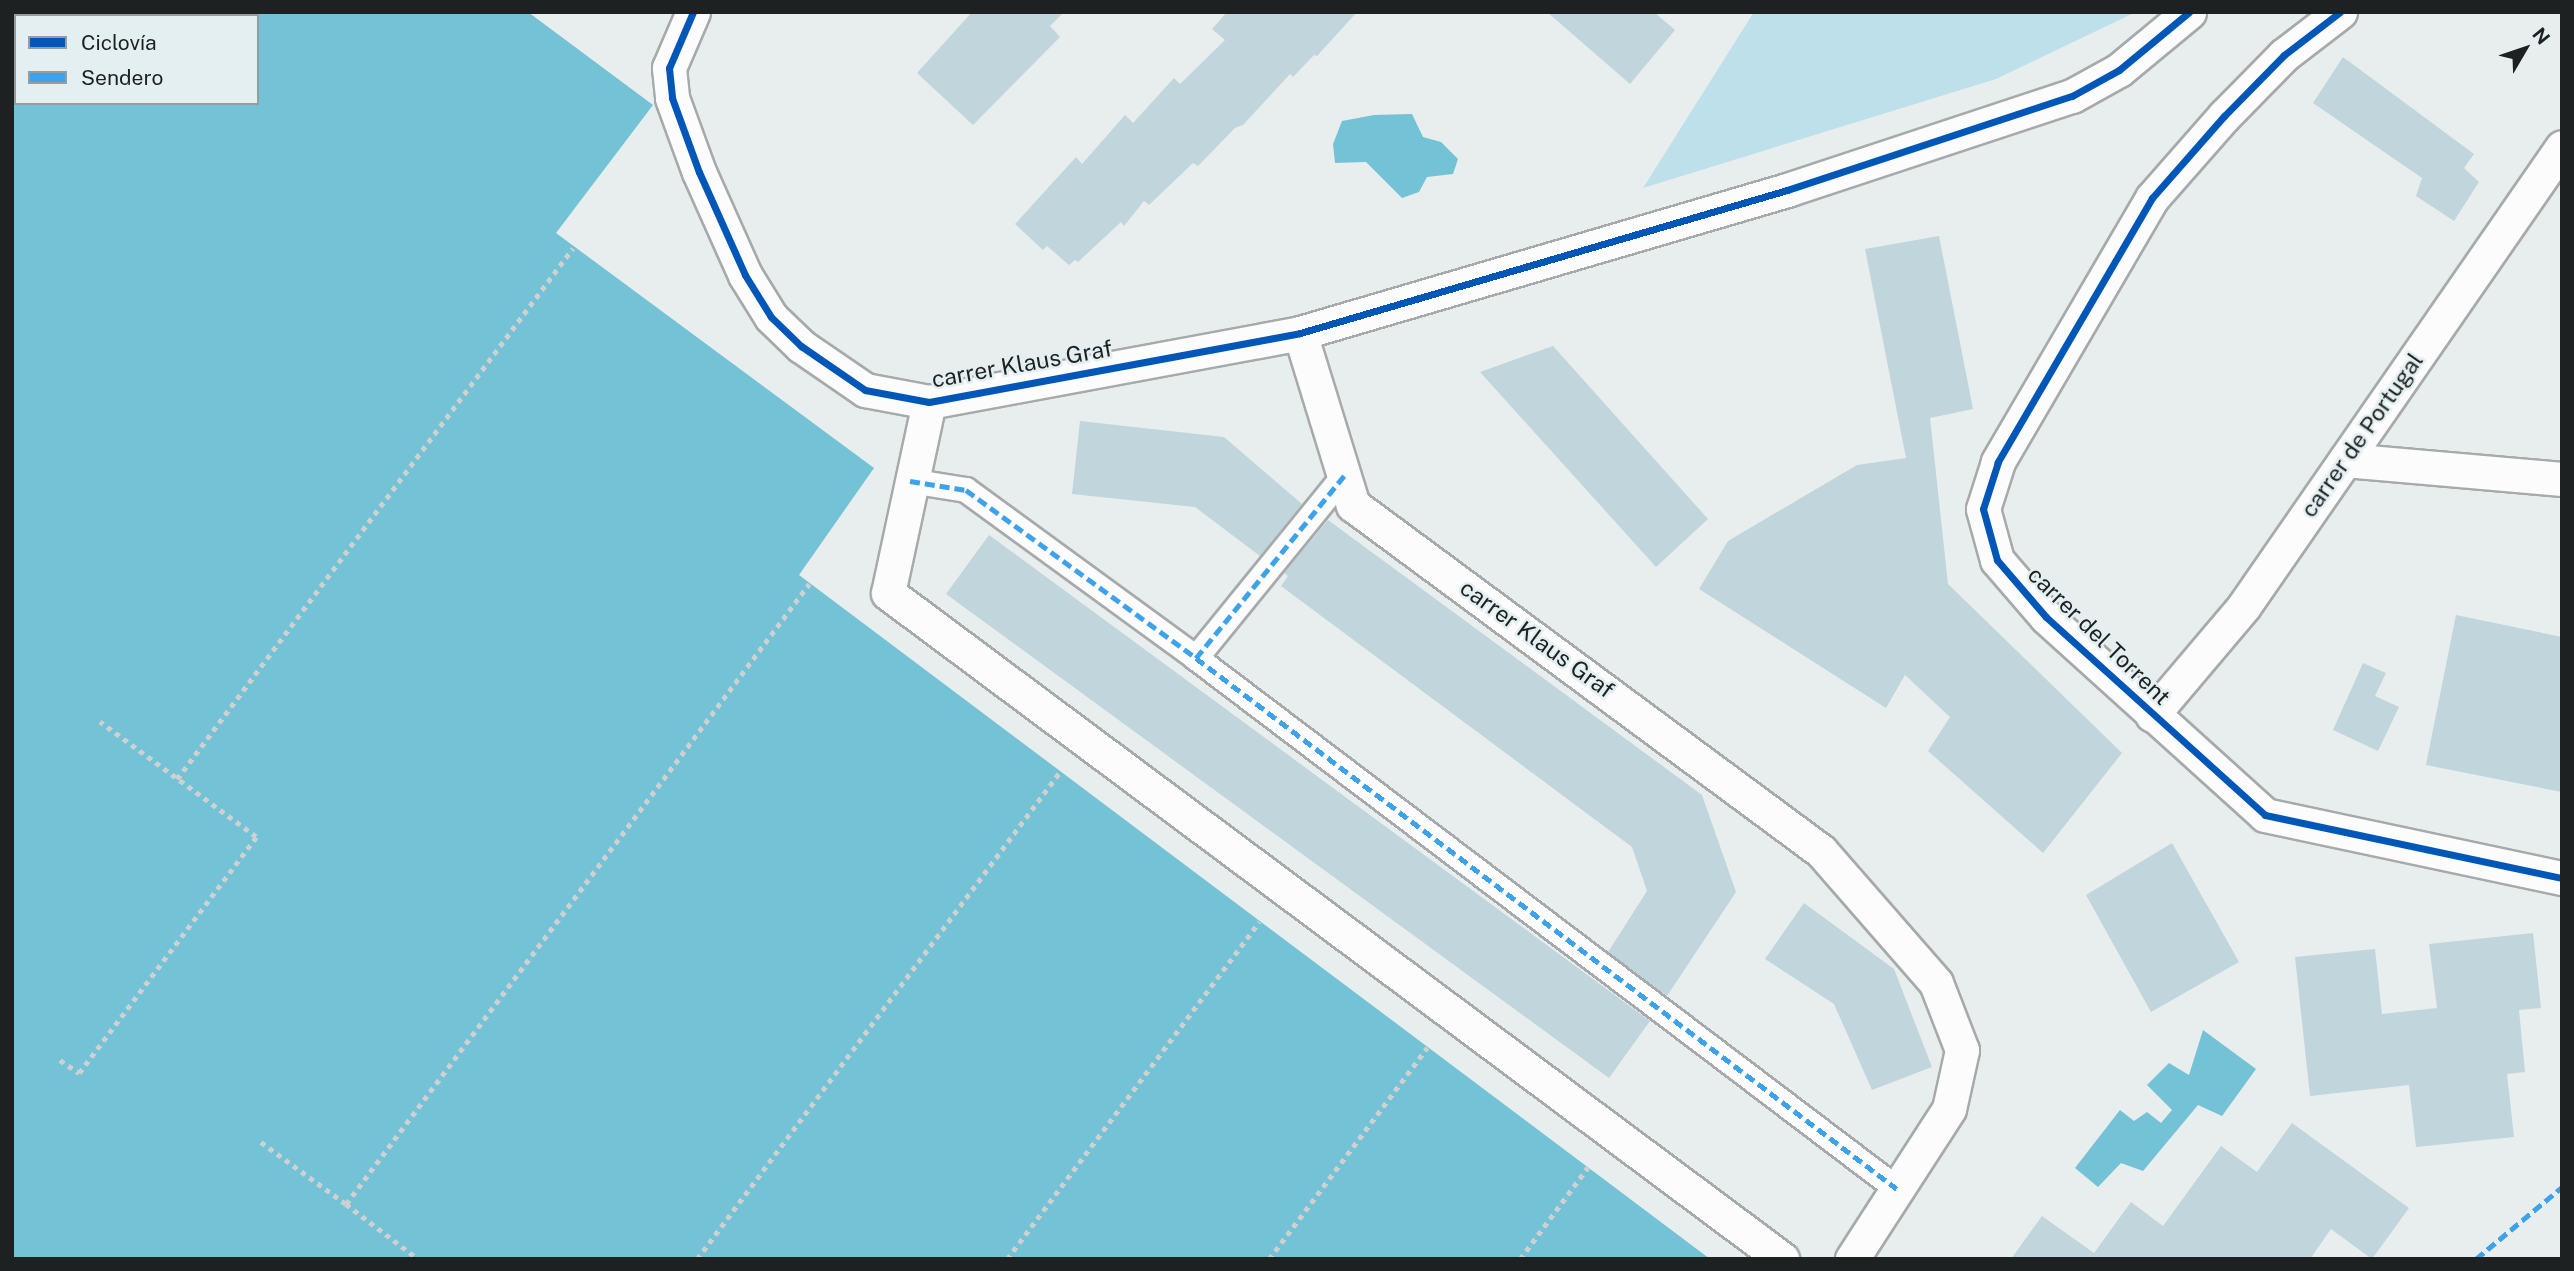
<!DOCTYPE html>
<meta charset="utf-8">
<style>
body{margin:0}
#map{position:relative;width:2574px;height:1271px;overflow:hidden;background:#e8edee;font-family:"Public Sans",sans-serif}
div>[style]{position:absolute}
.green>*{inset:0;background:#bde0ea}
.water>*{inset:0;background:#74c2d6}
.building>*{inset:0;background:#c0d6dc}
.path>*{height:4.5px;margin-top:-2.25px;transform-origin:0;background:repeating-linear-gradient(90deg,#ced0d1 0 5px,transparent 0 10px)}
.roads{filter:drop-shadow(2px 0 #a6aaab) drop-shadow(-2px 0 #a6aaab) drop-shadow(0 2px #a6aaab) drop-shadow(0 -2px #a6aaab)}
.pedestrian>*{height:24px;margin:-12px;padding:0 12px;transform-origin:12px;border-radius:12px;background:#fcfcfc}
.minor>*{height:33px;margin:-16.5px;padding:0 16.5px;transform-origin:16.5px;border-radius:16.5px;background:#fcfcfc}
.quiet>*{height:5px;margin-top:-2.5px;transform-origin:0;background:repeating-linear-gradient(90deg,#3da2ea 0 10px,transparent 0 15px)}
.cycleway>*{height:7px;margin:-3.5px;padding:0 3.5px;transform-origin:3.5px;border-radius:3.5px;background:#0057b8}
span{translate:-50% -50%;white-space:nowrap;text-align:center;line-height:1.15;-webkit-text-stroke:5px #e4eff2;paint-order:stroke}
.street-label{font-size:23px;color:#1d2122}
.frame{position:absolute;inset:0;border:14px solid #1d2122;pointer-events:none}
.legend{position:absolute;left:14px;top:14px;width:245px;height:91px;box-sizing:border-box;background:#e4eff2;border:2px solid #949d9f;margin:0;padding:9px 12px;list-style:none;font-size:21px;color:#1d2122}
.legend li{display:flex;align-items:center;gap:14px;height:35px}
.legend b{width:35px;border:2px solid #949d9f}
.north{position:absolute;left:2490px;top:14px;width:70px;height:70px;-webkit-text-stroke:5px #e4eff2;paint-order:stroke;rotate:51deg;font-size:19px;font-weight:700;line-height:28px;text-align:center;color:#1d2122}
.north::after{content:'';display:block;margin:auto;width:24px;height:32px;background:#1d2122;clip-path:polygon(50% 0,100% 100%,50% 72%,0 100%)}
</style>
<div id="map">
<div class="green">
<i style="clip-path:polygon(1754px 12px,1847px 14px,2136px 12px,1996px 79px,1643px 188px)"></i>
</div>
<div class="water">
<i style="clip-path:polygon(evenodd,12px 12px,528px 12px,653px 105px,556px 233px,874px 468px,799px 575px,1710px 1259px,12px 1259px,12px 12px,16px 16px,257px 16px,257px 103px,16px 103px,16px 16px)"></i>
<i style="clip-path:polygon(1412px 114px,1423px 137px,1441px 142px,1458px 159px,1453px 174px,1427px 177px,1419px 192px,1402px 198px,1366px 162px,1335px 163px,1333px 144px,1342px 121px,1374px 115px)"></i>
<i style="clip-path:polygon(2203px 1030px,2256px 1069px,2222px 1116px,2198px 1105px,2143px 1171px,2121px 1163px,2098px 1187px,2075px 1168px,2120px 1110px,2134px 1121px,2147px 1112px,2161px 1123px,2172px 1110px,2147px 1085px,2169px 1063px,2189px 1075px)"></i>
</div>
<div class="building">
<i style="clip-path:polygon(972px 12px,1064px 12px,1050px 26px,1060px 37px,973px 125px,917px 73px)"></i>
<i style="clip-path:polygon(1227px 12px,1357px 12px,1317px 56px,1314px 55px,1293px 77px,1290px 74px,1243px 125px,1235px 128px,1198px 166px,1193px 163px,1149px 205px,1144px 201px,1124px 226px,1121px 222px,1078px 262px,1075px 260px,1069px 265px,1047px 246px,1043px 250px,1015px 224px,1076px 157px,1082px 164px,1125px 115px,1133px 123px,1174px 78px,1180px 84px,1225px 40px,1212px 29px)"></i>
<i style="clip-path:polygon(1547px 12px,1654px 12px,1675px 30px,1630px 84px)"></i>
<i style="clip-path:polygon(2343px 57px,2474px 154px,2464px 168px,2479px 182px,2454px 221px,2416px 196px,2422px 178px,2313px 103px)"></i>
<i style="clip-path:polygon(1939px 236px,1973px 409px,1930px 418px,1948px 584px,2122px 753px,2043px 853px,1928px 751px,1950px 717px,1905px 675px,1886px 708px,1699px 589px,1728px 541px,1857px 465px,1906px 458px,1865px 249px)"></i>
<i style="clip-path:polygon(1553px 346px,1708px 519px,1656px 567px,1480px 372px)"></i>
<i style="clip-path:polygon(1080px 421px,1224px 437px,1302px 504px,1260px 556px,1195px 507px,1072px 494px)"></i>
<i style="clip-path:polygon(1328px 520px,1702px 795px,1736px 892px,1667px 996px,1608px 952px,1647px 891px,1632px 847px,1281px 586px,1288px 576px,1284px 573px)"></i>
<i style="clip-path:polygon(989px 535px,1650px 1021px,1609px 1078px,946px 594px)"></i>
<i style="clip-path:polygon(2456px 615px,2562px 637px,2562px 792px,2426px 765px)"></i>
<i style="clip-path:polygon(2363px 663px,2386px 673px,2375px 696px,2399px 707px,2378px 751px,2333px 730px)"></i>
<i style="clip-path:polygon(2172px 843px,2239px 962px,2151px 1012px,2086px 895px)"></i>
<i style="clip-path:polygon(1804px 903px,1894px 969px,1932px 1067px,1872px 1090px,1834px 1004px,1765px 959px)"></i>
<i style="clip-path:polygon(2533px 933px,2541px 1008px,2519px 1010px,2525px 1072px,2507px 1074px,2514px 1137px,2416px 1147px,2409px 1085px,2310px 1096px,2295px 957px,2375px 949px,2382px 1014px,2437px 1008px,2429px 944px)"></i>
<i style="clip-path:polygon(2292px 1123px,2409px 1208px,2372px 1259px,2331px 1229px,2310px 1259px,2011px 1259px,2042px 1216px,2094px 1253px,2131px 1202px,2163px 1226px,2221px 1146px,2257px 1172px)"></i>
</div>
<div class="path">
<i style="left:177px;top:779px;width:662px;rotate:-53.29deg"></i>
<i style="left:60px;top:1060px;width:23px;rotate:34deg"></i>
<i style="left:79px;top:1073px;width:295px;rotate:-53.1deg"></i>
<i style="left:256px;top:837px;width:194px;rotate:-143.6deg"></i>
<i style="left:261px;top:1142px;width:105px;rotate:36.1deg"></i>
<i style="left:346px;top:1204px;width:774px;rotate:-53.25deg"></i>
<i style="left:346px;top:1204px;width:89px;rotate:37.3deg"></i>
<i style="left:697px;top:1259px;width:606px;rotate:-53.32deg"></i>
<i style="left:1007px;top:1259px;width:421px;rotate:-53.2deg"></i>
<i style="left:1269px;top:1259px;width:264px;rotate:-53.2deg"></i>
<i style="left:1520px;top:1259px;width:114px;rotate:-53.5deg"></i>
</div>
<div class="roads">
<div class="pedestrian">
<i style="left:910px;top:481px;width:57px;rotate:9.1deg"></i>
<i style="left:966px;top:490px;width:285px;rotate:36.1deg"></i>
<i style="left:1196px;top:658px;width:879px;rotate:37.14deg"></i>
<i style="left:1196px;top:658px;width:235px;rotate:-50.9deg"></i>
</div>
<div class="minor">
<i style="left:693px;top:12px;width:61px;rotate:113.2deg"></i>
<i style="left:669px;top:68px;width:30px;rotate:84deg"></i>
<i style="left:672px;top:98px;width:79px;rotate:70deg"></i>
<i style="left:699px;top:172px;width:113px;rotate:65.9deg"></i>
<i style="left:745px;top:275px;width:49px;rotate:58.2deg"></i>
<i style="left:771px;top:317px;width:42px;rotate:44deg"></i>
<i style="left:801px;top:346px;width:78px;rotate:34.5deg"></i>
<i style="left:865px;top:390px;width:65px;rotate:10.6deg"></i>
<i style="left:929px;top:402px;width:377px;rotate:-10.5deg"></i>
<i style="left:1300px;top:333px;width:508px;rotate:-16.36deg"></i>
<i style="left:1787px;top:190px;width:300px;rotate:-18.3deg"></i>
<i style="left:2072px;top:96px;width:54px;rotate:-29deg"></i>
<i style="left:2119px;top:70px;width:91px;rotate:-39.6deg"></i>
<i style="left:2340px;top:12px;width:71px;rotate:142.5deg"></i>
<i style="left:2284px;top:55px;width:86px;rotate:134.5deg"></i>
<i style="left:2224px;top:116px;width:109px;rotate:131.3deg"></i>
<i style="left:2152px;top:198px;width:306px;rotate:120.3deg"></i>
<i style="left:1998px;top:462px;width:49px;rotate:107.7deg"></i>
<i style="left:1983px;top:509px;width:53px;rotate:74.6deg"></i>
<i style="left:1997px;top:560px;width:75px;rotate:49.3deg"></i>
<i style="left:2046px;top:617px;width:295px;rotate:42.1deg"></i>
<i style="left:2265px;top:815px;width:304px;rotate:12deg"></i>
<i style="left:1300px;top:333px;width:180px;rotate:72.9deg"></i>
<i style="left:1353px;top:505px;width:582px;rotate:36.48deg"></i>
<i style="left:1821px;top:851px;width:175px;rotate:48.9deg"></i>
<i style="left:1936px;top:983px;width:72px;rotate:68.8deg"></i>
<i style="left:1962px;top:1050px;width:60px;rotate:102.4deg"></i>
<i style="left:1949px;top:1109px;width:179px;rotate:122.9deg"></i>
<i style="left:929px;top:402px;width:195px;rotate:102.1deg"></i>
<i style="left:888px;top:593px;width:1115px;rotate:36.68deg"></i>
<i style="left:2345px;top:460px;width:218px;rotate:5deg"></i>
<i style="left:2152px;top:715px;width:143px;rotate:-49.8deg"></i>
<i style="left:2244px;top:606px;width:558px;rotate:-55.29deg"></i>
</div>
</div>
<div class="quiet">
<i style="left:910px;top:481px;width:57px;rotate:9.1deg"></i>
<i style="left:966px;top:490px;width:285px;rotate:36.1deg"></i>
<i style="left:1196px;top:658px;width:879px;rotate:37.14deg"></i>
<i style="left:1196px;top:658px;width:235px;rotate:-50.9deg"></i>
<i style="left:2476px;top:1259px;width:112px;rotate:-39.9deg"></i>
</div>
<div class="cycleway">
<i style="left:693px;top:12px;width:61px;rotate:113.2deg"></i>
<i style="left:669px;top:68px;width:30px;rotate:84deg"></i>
<i style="left:672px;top:98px;width:79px;rotate:70deg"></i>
<i style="left:699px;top:172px;width:113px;rotate:65.9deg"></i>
<i style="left:745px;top:275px;width:49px;rotate:58.2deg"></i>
<i style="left:771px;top:317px;width:42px;rotate:44deg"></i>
<i style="left:801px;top:346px;width:78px;rotate:34.5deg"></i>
<i style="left:865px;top:390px;width:65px;rotate:10.6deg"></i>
<i style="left:929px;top:402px;width:377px;rotate:-10.5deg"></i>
<i style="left:1300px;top:333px;width:508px;rotate:-16.36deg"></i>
<i style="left:1787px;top:190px;width:300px;rotate:-18.3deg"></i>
<i style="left:2072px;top:96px;width:54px;rotate:-29deg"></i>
<i style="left:2119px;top:70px;width:91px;rotate:-39.6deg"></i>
<i style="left:2340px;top:12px;width:71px;rotate:142.5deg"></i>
<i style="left:2284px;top:55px;width:86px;rotate:134.5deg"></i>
<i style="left:2224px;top:116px;width:109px;rotate:131.3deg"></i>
<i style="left:2152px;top:198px;width:306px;rotate:120.3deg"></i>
<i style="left:1998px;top:462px;width:49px;rotate:107.7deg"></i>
<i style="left:1983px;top:509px;width:53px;rotate:74.6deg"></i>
<i style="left:1997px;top:560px;width:75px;rotate:49.3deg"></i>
<i style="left:2046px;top:617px;width:295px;rotate:42.1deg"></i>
<i style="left:2265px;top:815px;width:304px;rotate:12deg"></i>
</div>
<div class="street-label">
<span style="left:1022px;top:364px;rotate:-10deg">carrer Klaus Graf</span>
<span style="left:2362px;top:435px;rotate:-55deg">carrer de Portugal</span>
<span style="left:2099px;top:636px;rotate:44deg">carrer del Torrent</span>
<span style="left:1537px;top:639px;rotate:36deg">carrer Klaus Graf</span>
</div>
<div class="frame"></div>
<ul class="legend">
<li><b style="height:9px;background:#0057b8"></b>Ciclovía</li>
<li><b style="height:9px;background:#3da2ea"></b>Sendero</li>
</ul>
<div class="north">N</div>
</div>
